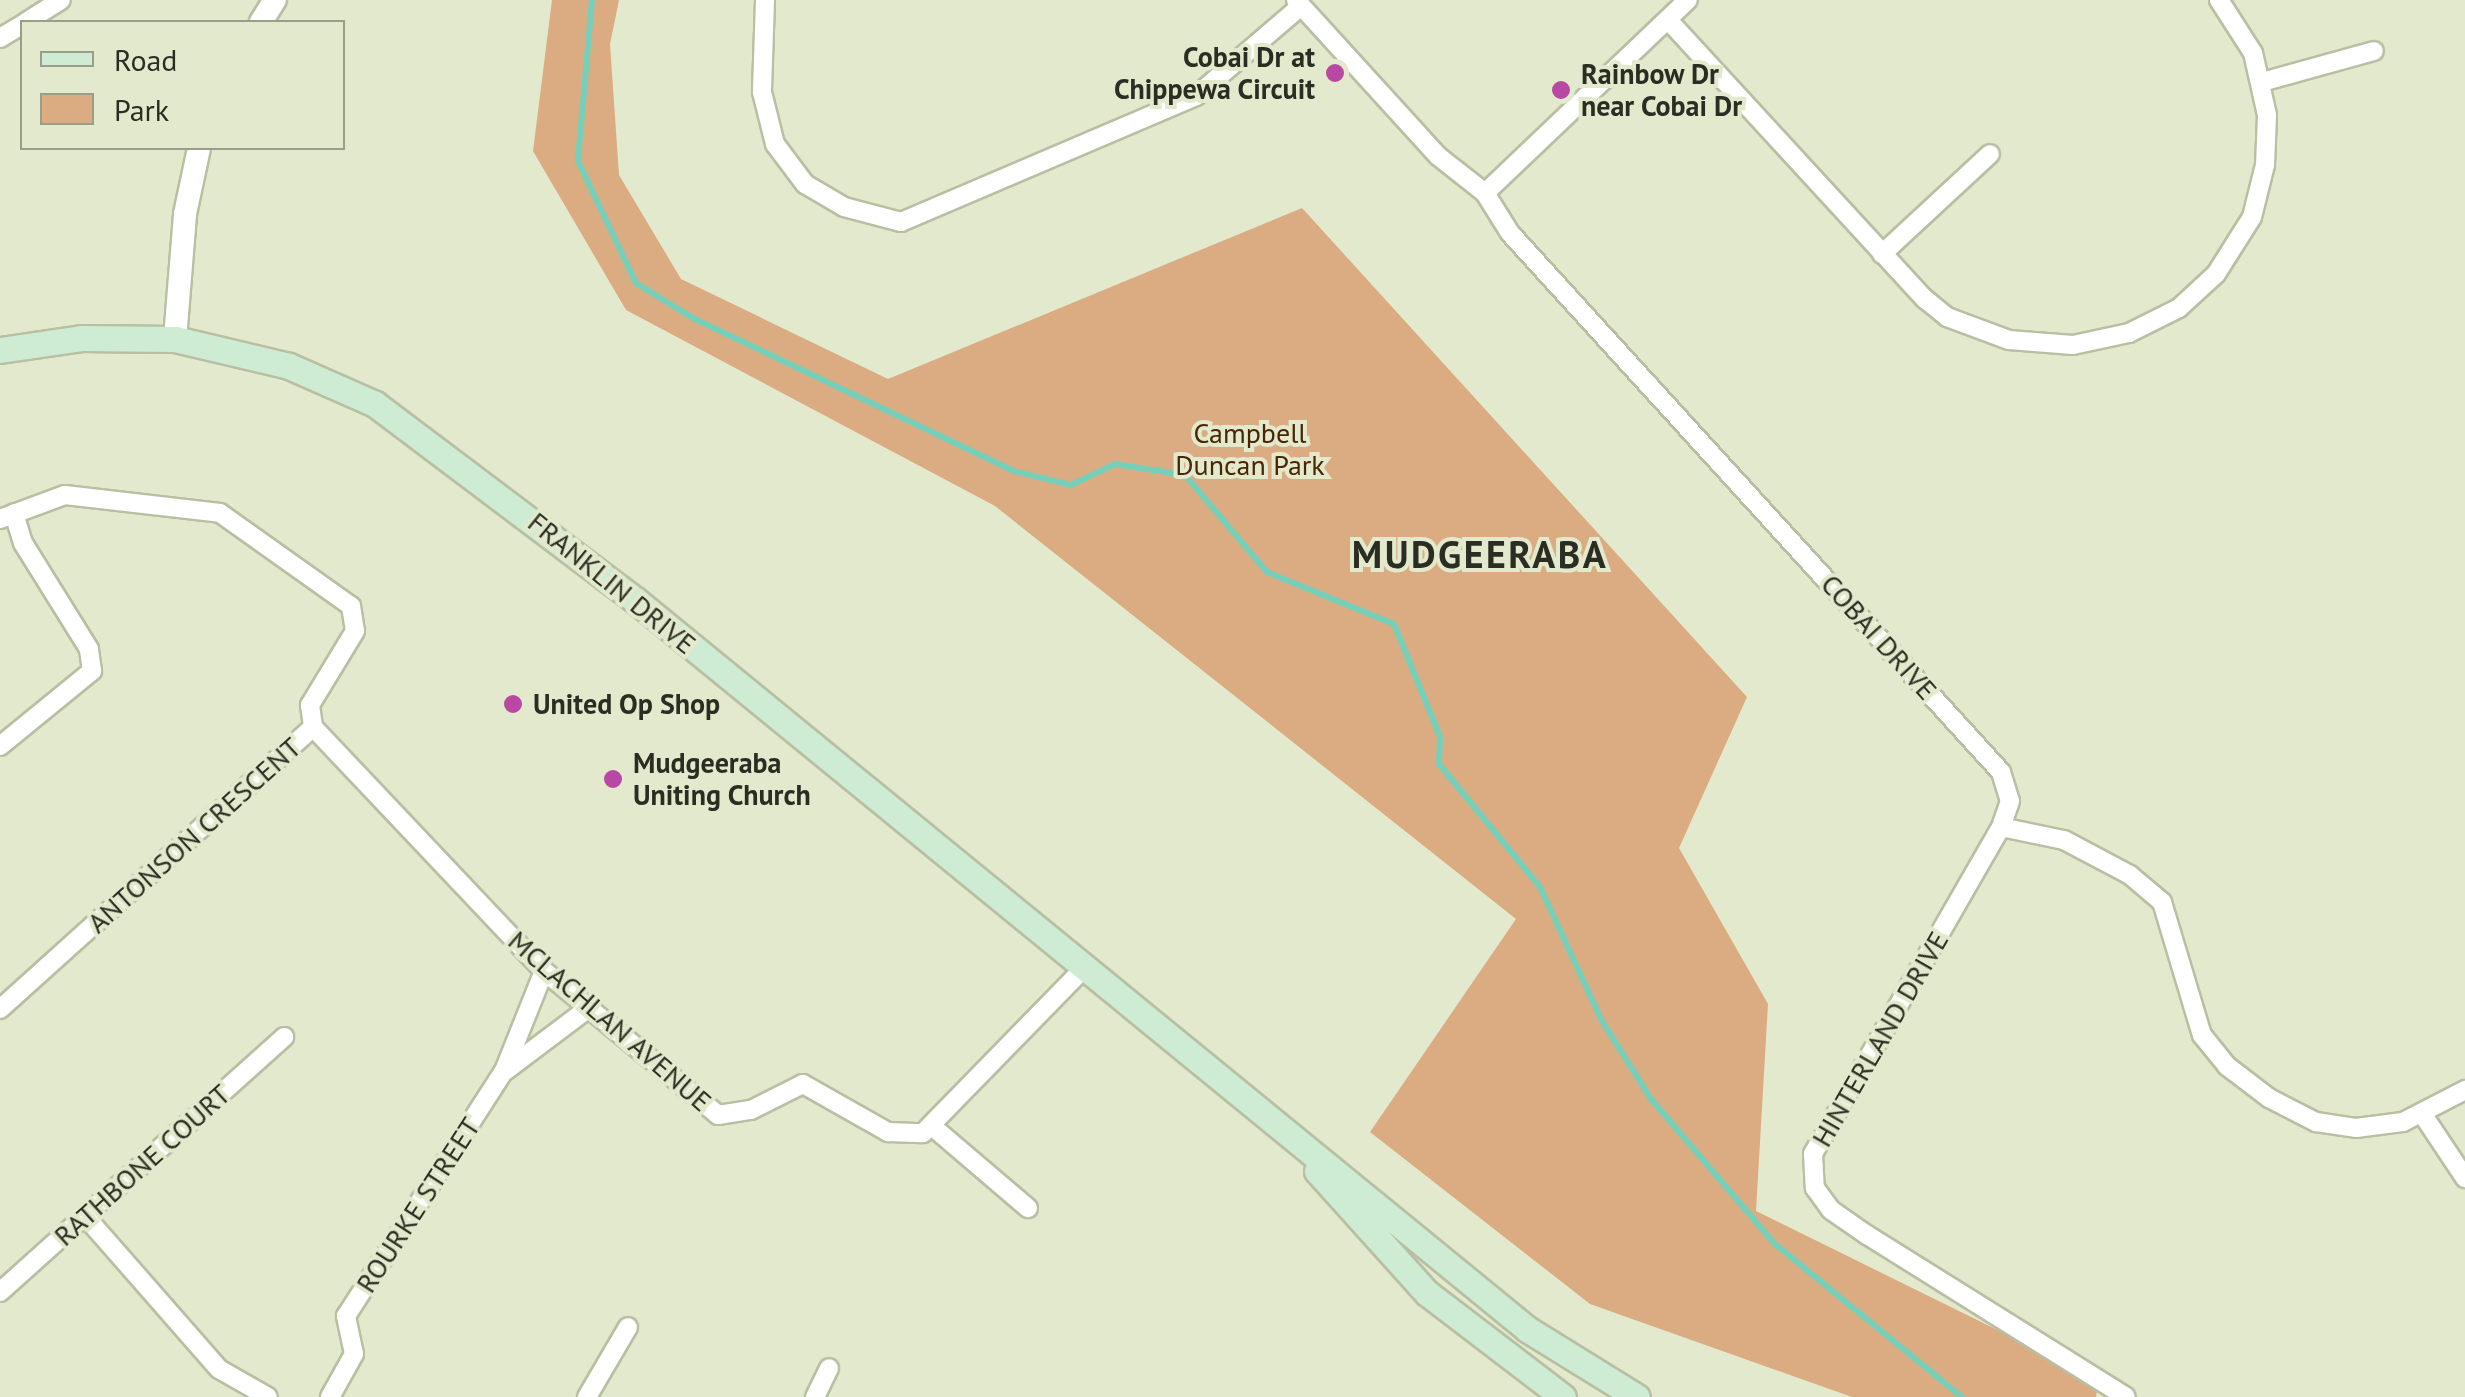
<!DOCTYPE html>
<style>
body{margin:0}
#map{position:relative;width:2465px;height:1397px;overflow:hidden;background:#e2e9cc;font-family:"PT Sans",sans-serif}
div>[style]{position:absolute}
.green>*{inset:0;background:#dbab82}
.stream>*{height:6px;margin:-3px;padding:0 3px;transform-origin:3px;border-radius:3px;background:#76d0b9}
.roads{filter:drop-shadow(2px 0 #b8bfa3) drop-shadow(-2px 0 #b8bfa3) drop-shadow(0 2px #b8bfa3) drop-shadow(0 -2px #b8bfa3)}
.minor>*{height:18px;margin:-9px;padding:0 9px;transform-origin:9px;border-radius:9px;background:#fff}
.tertiary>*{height:22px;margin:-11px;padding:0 11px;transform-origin:11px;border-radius:11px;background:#fff}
.secondary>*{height:25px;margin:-12.5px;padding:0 12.5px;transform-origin:12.5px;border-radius:12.5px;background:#ceecd3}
.dots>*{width:28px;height:28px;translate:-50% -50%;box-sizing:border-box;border:5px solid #e2e9cc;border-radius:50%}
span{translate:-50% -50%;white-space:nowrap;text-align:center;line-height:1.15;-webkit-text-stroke:8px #e2e9cc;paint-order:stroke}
.poi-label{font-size:28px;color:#2b2d22;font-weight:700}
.right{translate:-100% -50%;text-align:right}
.left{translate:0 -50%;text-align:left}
.park-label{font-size:28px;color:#4a2500}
.street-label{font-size:28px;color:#2b2d22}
.district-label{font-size:38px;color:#2b2d22;font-weight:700;letter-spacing:2.5px}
.legend{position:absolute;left:20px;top:20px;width:325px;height:130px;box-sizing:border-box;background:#e2e9cc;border:2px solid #999e88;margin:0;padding:12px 18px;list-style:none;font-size:30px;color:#2b2d22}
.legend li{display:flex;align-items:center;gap:20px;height:50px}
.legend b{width:50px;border:2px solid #999e88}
</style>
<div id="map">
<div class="green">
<i style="clip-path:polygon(552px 0,619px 0,610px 44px,619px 175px,681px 279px,888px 379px,1302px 208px,1747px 697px,1679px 848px,1768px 1004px,1756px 1211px,2099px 1380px,2096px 1397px,1852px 1397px,1590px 1304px,1370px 1132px,1516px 919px,995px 506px,626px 310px,533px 151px)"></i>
</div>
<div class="stream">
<i style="left:592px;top:0;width:162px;rotate:95deg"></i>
<i style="left:578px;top:161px;width:135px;rotate:64.6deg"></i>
<i style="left:636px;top:283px;width:67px;rotate:31.6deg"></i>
<i style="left:693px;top:318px;width:356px;rotate:25.5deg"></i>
<i style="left:1014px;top:471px;width:59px;rotate:13.8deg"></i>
<i style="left:1071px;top:485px;width:49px;rotate:-25.5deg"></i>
<i style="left:1115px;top:464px;width:71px;rotate:8.9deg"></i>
<i style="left:1185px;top:475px;width:127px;rotate:49.8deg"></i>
<i style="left:1267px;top:572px;width:137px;rotate:22.3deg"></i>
<i style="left:1394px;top:624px;width:122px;rotate:67.8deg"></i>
<i style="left:1440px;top:737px;width:27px;rotate:92deg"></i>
<i style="left:1439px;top:764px;width:159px;rotate:50.6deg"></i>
<i style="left:1540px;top:887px;width:148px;rotate:65.2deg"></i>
<i style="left:1602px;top:1021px;width:92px;rotate:57.9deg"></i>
<i style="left:1651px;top:1099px;width:191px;rotate:49.5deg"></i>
<i style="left:1775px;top:1244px;width:242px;rotate:39.3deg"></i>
</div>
<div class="roads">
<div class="minor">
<i style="left:765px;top:0;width:92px;rotate:91.9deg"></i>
<i style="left:762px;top:92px;width:54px;rotate:76deg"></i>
<i style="left:775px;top:144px;width:50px;rotate:53.1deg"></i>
<i style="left:805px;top:184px;width:45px;rotate:30.5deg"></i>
<i style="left:844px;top:207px;width:59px;rotate:14.7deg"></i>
<i style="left:901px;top:222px;width:321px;rotate:-23.1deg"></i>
<i style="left:1196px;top:96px;width:138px;rotate:-40.6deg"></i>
<i style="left:1296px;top:0;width:211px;rotate:47.7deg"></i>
<i style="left:1438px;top:156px;width:60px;rotate:38.2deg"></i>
<i style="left:1485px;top:193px;width:47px;rotate:58deg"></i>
<i style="left:1510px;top:233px;width:729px;rotate:47.67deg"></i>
<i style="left:2001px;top:772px;width:30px;rotate:73deg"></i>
<i style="left:2010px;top:801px;width:28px;rotate:109deg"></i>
<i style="left:2001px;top:827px;width:377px;rotate:119.9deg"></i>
<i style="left:1813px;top:1154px;width:34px;rotate:87deg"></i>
<i style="left:1815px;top:1188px;width:27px;rotate:54deg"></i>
<i style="left:1831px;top:1210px;width:44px;rotate:34.8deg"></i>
<i style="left:1867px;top:1235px;width:305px;rotate:32deg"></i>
<i style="left:26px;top:22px;width:41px;rotate:-32.2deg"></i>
<i style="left:1670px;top:22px;width:377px;rotate:47.4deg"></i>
<i style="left:1925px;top:299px;width:28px;rotate:39deg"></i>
<i style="left:1947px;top:317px;width:66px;rotate:20.4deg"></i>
<i style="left:2009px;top:340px;width:64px;rotate:4.5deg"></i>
<i style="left:2073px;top:345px;width:57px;rotate:-12.1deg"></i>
<i style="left:2129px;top:333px;width:56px;rotate:-26.6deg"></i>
<i style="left:2179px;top:308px;width:50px;rotate:-42.6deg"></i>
<i style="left:2216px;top:274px;width:67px;rotate:-57.7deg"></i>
<i style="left:2252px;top:217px;width:54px;rotate:-76deg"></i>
<i style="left:2265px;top:165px;width:50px;rotate:-87.7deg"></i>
<i style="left:2267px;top:115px;width:64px;rotate:-102.7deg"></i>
<i style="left:2253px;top:53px;width:63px;rotate:-122.7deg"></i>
<i style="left:0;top:38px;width:26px;rotate:-31deg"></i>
<i style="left:2262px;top:82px;width:116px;rotate:-15.5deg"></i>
<i style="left:1485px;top:193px;width:280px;rotate:-43.6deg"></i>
<i style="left:1882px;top:254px;width:147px;rotate:-42.8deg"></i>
<i style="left:0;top:519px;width:69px;rotate:-20.3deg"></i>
<i style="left:65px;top:495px;width:156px;rotate:6.6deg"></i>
<i style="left:220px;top:513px;width:161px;rotate:35.4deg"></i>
<i style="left:351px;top:606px;width:25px;rotate:81deg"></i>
<i style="left:355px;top:631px;width:87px;rotate:121.3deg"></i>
<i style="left:310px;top:705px;width:22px;rotate:82deg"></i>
<i style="left:313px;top:727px;width:336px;rotate:46.6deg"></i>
<i style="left:544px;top:971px;width:226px;rotate:39.6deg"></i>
<i style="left:718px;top:1115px;width:33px;rotate:-9deg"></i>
<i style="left:751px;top:1110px;width:58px;rotate:-26.6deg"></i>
<i style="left:803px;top:1084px;width:98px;rotate:29.5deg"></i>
<i style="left:888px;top:1132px;width:35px;rotate:2deg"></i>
<i style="left:923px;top:1133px;width:231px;rotate:-45.7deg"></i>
<i style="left:0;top:746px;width:119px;rotate:-39.2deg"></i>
<i style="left:92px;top:671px;width:22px;rotate:-98deg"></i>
<i style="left:89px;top:649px;width:125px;rotate:-121.9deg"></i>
<i style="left:23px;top:543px;width:31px;rotate:-107deg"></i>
<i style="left:2001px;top:827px;width:64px;rotate:11.7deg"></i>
<i style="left:2064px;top:840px;width:75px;rotate:27.9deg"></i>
<i style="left:2130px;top:875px;width:42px;rotate:40.2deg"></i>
<i style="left:2162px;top:902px;width:139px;rotate:73.3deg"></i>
<i style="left:2202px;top:1035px;width:40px;rotate:51deg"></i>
<i style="left:2227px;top:1066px;width:53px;rotate:37.3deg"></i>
<i style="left:2269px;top:1098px;width:53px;rotate:27.1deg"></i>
<i style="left:2316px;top:1122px;width:40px;rotate:8.5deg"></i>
<i style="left:2356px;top:1128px;width:47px;rotate:-7.3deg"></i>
<i style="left:2403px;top:1122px;width:70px;rotate:-27.3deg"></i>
<i style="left:0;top:1009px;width:421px;rotate:-42deg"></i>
<i style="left:505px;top:1071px;width:106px;rotate:-37deg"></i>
<i style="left:2423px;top:1115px;width:76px;rotate:56.3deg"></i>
<i style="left:933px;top:1127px;width:125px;rotate:40.5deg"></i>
<i style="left:85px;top:1216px;width:203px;rotate:48.8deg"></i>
<i style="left:219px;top:1369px;width:56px;rotate:29.7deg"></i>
<i style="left:0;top:1292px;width:382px;rotate:-41.9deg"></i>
<i style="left:330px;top:1397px;width:49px;rotate:-60.8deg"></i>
<i style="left:354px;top:1354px;width:39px;rotate:-102deg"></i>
<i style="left:346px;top:1316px;width:292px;rotate:-57.2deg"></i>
<i style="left:504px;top:1071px;width:108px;rotate:-68.2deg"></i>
<i style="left:587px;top:1397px;width:81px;rotate:-59.6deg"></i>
<i style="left:815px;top:1397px;width:32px;rotate:-64deg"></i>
</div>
<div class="tertiary">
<i style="left:261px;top:22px;width:26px;rotate:-58deg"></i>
<i style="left:175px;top:339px;width:125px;rotate:-85.4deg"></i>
<i style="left:185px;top:214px;width:67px;rotate:-78deg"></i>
</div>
<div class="secondary">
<i style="left:0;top:350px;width:82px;rotate:-8.4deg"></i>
<i style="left:81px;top:338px;width:94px;rotate:0.6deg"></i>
<i style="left:175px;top:339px;width:117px;rotate:13.3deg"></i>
<i style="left:289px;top:366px;width:94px;rotate:23.8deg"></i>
<i style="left:375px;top:404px;width:324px;rotate:37deg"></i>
<i style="left:634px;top:599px;width:1153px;rotate:39.26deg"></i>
<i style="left:1527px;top:1329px;width:129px;rotate:31.7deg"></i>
<i style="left:1317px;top:1171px;width:164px;rotate:48deg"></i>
<i style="left:1427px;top:1293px;width:171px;rotate:37.4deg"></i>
</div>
</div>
<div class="dots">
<i style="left:1335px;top:73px;background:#b848a4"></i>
<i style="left:1561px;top:90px;background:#b848a4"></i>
<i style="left:513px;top:704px;background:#b848a4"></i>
<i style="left:613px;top:779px;background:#b848a4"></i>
</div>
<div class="poi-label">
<span class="right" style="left:1315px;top:73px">Cobai Dr at<br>Chippewa Circuit</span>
<span class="left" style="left:1581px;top:90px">Rainbow Dr<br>near Cobai Dr</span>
<span class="left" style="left:533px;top:704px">United Op Shop</span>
<span class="left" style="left:633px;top:779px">Mudgeeraba<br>Uniting Church</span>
</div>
<div class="park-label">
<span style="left:1250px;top:449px">Campbell<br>Duncan Park</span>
</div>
<div class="street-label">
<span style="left:612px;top:583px;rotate:39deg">FRANKLIN DRIVE</span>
<span style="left:1879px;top:637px;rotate:48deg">COBAI DRIVE</span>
<span style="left:194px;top:835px;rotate:-42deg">ANTONSON CRESCENT</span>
<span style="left:610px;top:1021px;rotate:41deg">MCLACHLAN AVENUE</span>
<span style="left:1880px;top:1039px;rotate:-60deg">HINTERLAND DRIVE</span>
<span style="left:142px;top:1165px;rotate:-42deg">RATHBONE COURT</span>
<span style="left:418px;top:1205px;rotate:-57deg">ROURKE STREET</span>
</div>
<div class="district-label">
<span style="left:1480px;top:554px">MUDGEERABA</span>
</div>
<ul class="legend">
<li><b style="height:12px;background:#ceecd3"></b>Road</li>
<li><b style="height:28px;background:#dbab82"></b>Park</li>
</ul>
</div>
